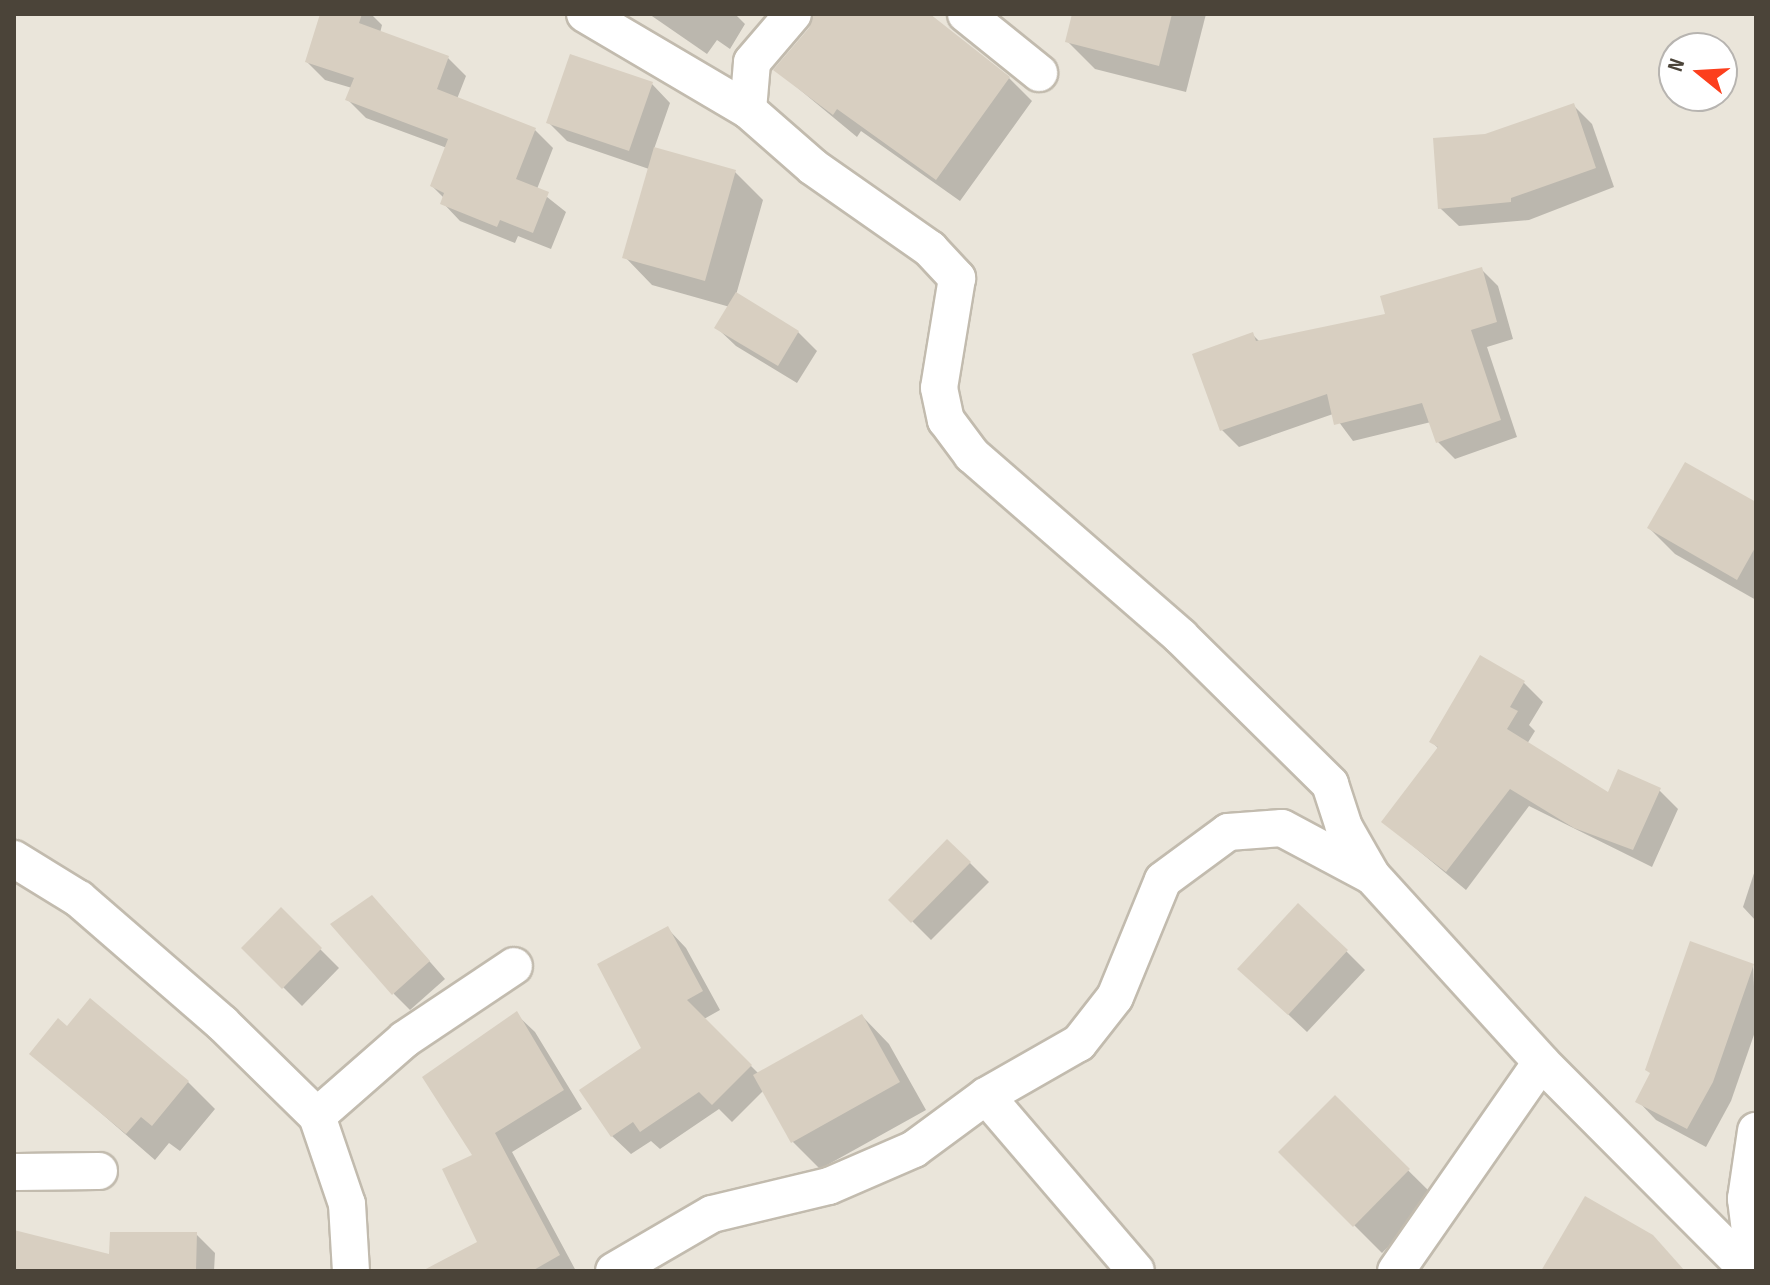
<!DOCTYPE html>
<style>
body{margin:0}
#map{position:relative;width:1770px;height:1285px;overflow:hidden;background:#f6f3ec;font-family:"Sofia Sans Condensed",sans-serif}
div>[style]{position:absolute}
.residential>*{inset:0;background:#eae5da}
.shadow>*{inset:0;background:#0003}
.building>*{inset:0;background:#d8cfc1}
.roads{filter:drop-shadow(2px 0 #c2bbae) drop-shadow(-2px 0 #c2bbae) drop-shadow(0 2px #c2bbae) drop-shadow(0 -2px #c2bbae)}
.minor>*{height:36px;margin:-18px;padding:0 18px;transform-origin:18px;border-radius:18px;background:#fff}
span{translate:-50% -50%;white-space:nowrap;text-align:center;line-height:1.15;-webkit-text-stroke:6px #fff;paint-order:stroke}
.frame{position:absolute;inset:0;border:16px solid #4b4439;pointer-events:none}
.north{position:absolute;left:1658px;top:32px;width:80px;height:80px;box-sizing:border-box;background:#fff;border:2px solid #b7b4b0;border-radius:50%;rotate:288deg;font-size:22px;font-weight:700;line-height:32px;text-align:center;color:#4b4439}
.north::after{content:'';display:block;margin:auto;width:28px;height:36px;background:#fc3f1d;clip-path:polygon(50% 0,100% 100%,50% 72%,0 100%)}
</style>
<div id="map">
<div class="residential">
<i style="clip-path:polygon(evenodd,14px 14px,1756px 14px,1756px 1271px,14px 1271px,14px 14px,1674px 48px,1722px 48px,1722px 96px,1674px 96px,1674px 48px)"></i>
</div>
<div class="shadow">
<i style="clip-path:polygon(322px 14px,371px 14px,382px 25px,380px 33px,448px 58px,466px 76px,457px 99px,535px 130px,553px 148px,537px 189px,566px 212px,551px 249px,518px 236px,515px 243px,460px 221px,443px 203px,444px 198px,432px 186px,447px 148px,366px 118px,348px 100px,352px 88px,325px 80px,307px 62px)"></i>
<i style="clip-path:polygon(649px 14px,735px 14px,745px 24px,730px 49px,717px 40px,707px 54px)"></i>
<i style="clip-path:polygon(815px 14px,909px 14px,1009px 78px,1032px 101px,960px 201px,861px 131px,857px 137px,776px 70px,811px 29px)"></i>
<i style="clip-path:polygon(1074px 14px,1206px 14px,1186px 92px,1095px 69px,1067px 41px)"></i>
<i style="clip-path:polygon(652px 84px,670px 103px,654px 149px,735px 172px,763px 200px,736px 295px,798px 332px,817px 351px,797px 383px,736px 346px,717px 328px,730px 307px,652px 285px,625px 257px,649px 169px,567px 141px,549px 123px)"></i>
<i style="clip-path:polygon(1574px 106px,1592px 124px,1614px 187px,1529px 220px,1459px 226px,1440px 208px,1486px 136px)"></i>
<i style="clip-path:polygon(1481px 269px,1498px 286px,1513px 339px,1487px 347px,1517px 437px,1455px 459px,1438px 442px,1431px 422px,1353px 441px,1333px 414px,1239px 447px,1222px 430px,1252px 334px,1260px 342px,1388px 315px)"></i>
<i style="clip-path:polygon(1756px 504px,1756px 600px,1675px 554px,1649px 528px)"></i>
<i style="clip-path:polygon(1481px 658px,1524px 683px,1543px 702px,1529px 725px,1535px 731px,1527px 744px,1608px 795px,1659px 790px,1678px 809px,1652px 867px,1529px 806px,1466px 890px,1384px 822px,1439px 749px,1432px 742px)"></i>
<i style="clip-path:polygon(948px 841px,989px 882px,931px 940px,891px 900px)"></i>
<i style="clip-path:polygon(1756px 867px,1756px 921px,1743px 907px)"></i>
<i style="clip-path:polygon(281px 910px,339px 968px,302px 1006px,244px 948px)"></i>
<i style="clip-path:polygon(388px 914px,445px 979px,410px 1010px,394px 994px)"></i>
<i style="clip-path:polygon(668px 929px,686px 948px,720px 1010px,704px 1019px,759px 1074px,862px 1016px,889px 1044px,926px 1110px,820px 1169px,793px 1142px,764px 1090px,732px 1122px,719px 1109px,660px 1149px,651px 1141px,631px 1154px,612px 1136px,644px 1049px)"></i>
<i style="clip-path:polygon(1346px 951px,1365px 970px,1307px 1032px,1259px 987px)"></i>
<i style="clip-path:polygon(1753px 965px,1756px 1029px,1731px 1101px,1706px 1147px,1656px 1120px,1638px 1101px)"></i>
<i style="clip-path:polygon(516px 1014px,535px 1032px,582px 1109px,512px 1152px,576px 1271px,426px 1271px,479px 1243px,475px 1156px)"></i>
<i style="clip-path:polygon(68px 1028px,188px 1082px,215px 1109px,180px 1151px,169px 1143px,155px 1160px,32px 1053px)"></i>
<i style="clip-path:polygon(1335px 1098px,1436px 1198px,1382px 1253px,1281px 1152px)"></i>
<i style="clip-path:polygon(14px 1232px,111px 1256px,196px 1234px,215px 1253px,214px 1271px,14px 1271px)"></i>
</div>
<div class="building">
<i style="clip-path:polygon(320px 14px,362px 14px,359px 23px,449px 56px,437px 89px,536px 128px,516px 179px,549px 192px,533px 233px,500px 220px,497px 227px,440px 204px,444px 193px,430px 186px,448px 139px,345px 100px,354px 78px,305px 62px)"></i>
<i style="clip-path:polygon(813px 14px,930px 14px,1010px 77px,936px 180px,837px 109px,833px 115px,773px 70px,809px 28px)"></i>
<i style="clip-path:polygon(1072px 14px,1172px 14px,1159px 66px,1065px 42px)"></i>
<i style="clip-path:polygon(570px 54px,653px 82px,629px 151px,546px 123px)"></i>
<i style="clip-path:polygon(1574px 103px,1596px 168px,1511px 198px,1511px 202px,1438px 209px,1433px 138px,1485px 134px)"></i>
<i style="clip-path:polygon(654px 147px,736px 170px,705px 281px,622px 258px)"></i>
<i style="clip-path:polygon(1482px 267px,1497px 322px,1471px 330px,1501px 420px,1436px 443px,1422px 403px,1334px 425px,1327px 394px,1220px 431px,1192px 354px,1253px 332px,1256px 341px,1385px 314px,1380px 296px)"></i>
<i style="clip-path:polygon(736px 292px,799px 331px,778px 366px,714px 328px)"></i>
<i style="clip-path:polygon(1685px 462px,1756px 502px,1756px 546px,1737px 580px,1647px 528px)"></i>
<i style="clip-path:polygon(1480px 655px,1525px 681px,1510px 707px,1518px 711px,1507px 729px,1608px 792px,1618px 769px,1661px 788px,1633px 850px,1574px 828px,1510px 789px,1446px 872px,1381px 822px,1438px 747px,1429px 742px)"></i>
<i style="clip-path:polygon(947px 839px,971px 862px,911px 923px,888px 900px)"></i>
<i style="clip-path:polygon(372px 895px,430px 961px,392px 995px,330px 924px)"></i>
<i style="clip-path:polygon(1298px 903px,1348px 950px,1288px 1015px,1237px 969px)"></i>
<i style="clip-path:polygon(281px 907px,322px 948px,282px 989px,241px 948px)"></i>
<i style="clip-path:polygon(668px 926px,703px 991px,687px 1000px,752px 1065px,712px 1105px,699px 1092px,640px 1132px,633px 1122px,611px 1137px,579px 1090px,641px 1048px,597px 964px)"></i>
<i style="clip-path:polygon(1690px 941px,1754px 964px,1713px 1082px,1687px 1129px,1635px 1102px,1650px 1073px,1645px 1070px)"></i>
<i style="clip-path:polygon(90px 998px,189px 1081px,152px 1126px,141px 1117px,126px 1134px,29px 1054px,58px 1018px,67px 1026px)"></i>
<i style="clip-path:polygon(517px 1011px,564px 1090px,495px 1133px,560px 1255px,532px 1271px,422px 1271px,477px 1242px,442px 1169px,472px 1155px,422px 1077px)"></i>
<i style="clip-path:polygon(862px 1014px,900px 1082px,791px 1143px,753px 1075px)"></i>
<i style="clip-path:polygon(1335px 1095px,1410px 1169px,1353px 1227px,1278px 1152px)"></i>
<i style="clip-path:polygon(1585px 1196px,1653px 1235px,1685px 1271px,1541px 1271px)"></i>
<i style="clip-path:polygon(14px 1230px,109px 1254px,110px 1232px,197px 1232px,196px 1271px,14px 1271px)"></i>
</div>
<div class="roads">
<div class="minor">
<i style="left:585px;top:14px;width:189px;rotate:30.5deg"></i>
<i style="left:748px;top:110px;width:48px;rotate:-85.2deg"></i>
<i style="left:752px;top:62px;width:63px;rotate:-49.5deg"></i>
<i style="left:966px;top:14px;width:94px;rotate:38.9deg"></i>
<i style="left:748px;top:110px;width:86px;rotate:41.2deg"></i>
<i style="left:813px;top:167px;width:143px;rotate:35deg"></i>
<i style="left:930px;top:249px;width:40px;rotate:47deg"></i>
<i style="left:957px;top:278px;width:111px;rotate:99.3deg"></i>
<i style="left:939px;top:388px;width:33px;rotate:78deg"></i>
<i style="left:946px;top:420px;width:44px;rotate:53.4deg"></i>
<i style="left:972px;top:455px;width:276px;rotate:41deg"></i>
<i style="left:1180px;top:636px;width:211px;rotate:44.6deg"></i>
<i style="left:1330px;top:784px;width:45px;rotate:72deg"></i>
<i style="left:1344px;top:827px;width:56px;rotate:60.3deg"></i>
<i style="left:1372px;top:876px;width:251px;rotate:47.7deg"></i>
<i style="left:1541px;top:1062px;width:295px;rotate:45.1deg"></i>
<i style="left:14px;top:859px;width:76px;rotate:31.6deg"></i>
<i style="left:79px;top:899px;width:189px;rotate:40.9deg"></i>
<i style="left:222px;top:1023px;width:133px;rotate:44.4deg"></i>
<i style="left:317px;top:1116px;width:93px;rotate:71.2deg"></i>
<i style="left:347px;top:1204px;width:67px;rotate:86.6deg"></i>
<i style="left:986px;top:1096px;width:230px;rotate:49.4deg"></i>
<i style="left:317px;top:1116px;width:117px;rotate:-41.2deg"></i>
<i style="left:405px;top:1039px;width:131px;rotate:-33.8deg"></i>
<i style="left:14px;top:1172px;width:85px;rotate:-0.7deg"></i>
<i style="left:614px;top:1271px;width:113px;rotate:-30.2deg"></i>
<i style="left:712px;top:1214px;width:120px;rotate:-13.5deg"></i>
<i style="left:829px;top:1186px;width:93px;rotate:-23.5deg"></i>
<i style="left:914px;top:1149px;width:89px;rotate:-36.4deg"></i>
<i style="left:986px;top:1096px;width:107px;rotate:-29.7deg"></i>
<i style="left:1079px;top:1043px;width:58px;rotate:-52deg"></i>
<i style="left:1115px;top:997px;width:126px;rotate:-67.7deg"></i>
<i style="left:1163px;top:880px;width:81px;rotate:-36.4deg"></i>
<i style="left:1228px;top:832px;width:54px;rotate:-4.2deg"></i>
<i style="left:1282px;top:828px;width:100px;rotate:28.1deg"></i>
<i style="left:1396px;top:1271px;width:254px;rotate:-55.2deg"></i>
<i style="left:1755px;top:1271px;width:73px;rotate:-97.1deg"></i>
<i style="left:1746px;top:1199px;width:69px;rotate:-81.6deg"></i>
</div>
</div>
<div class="frame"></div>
<div class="north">N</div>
</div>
